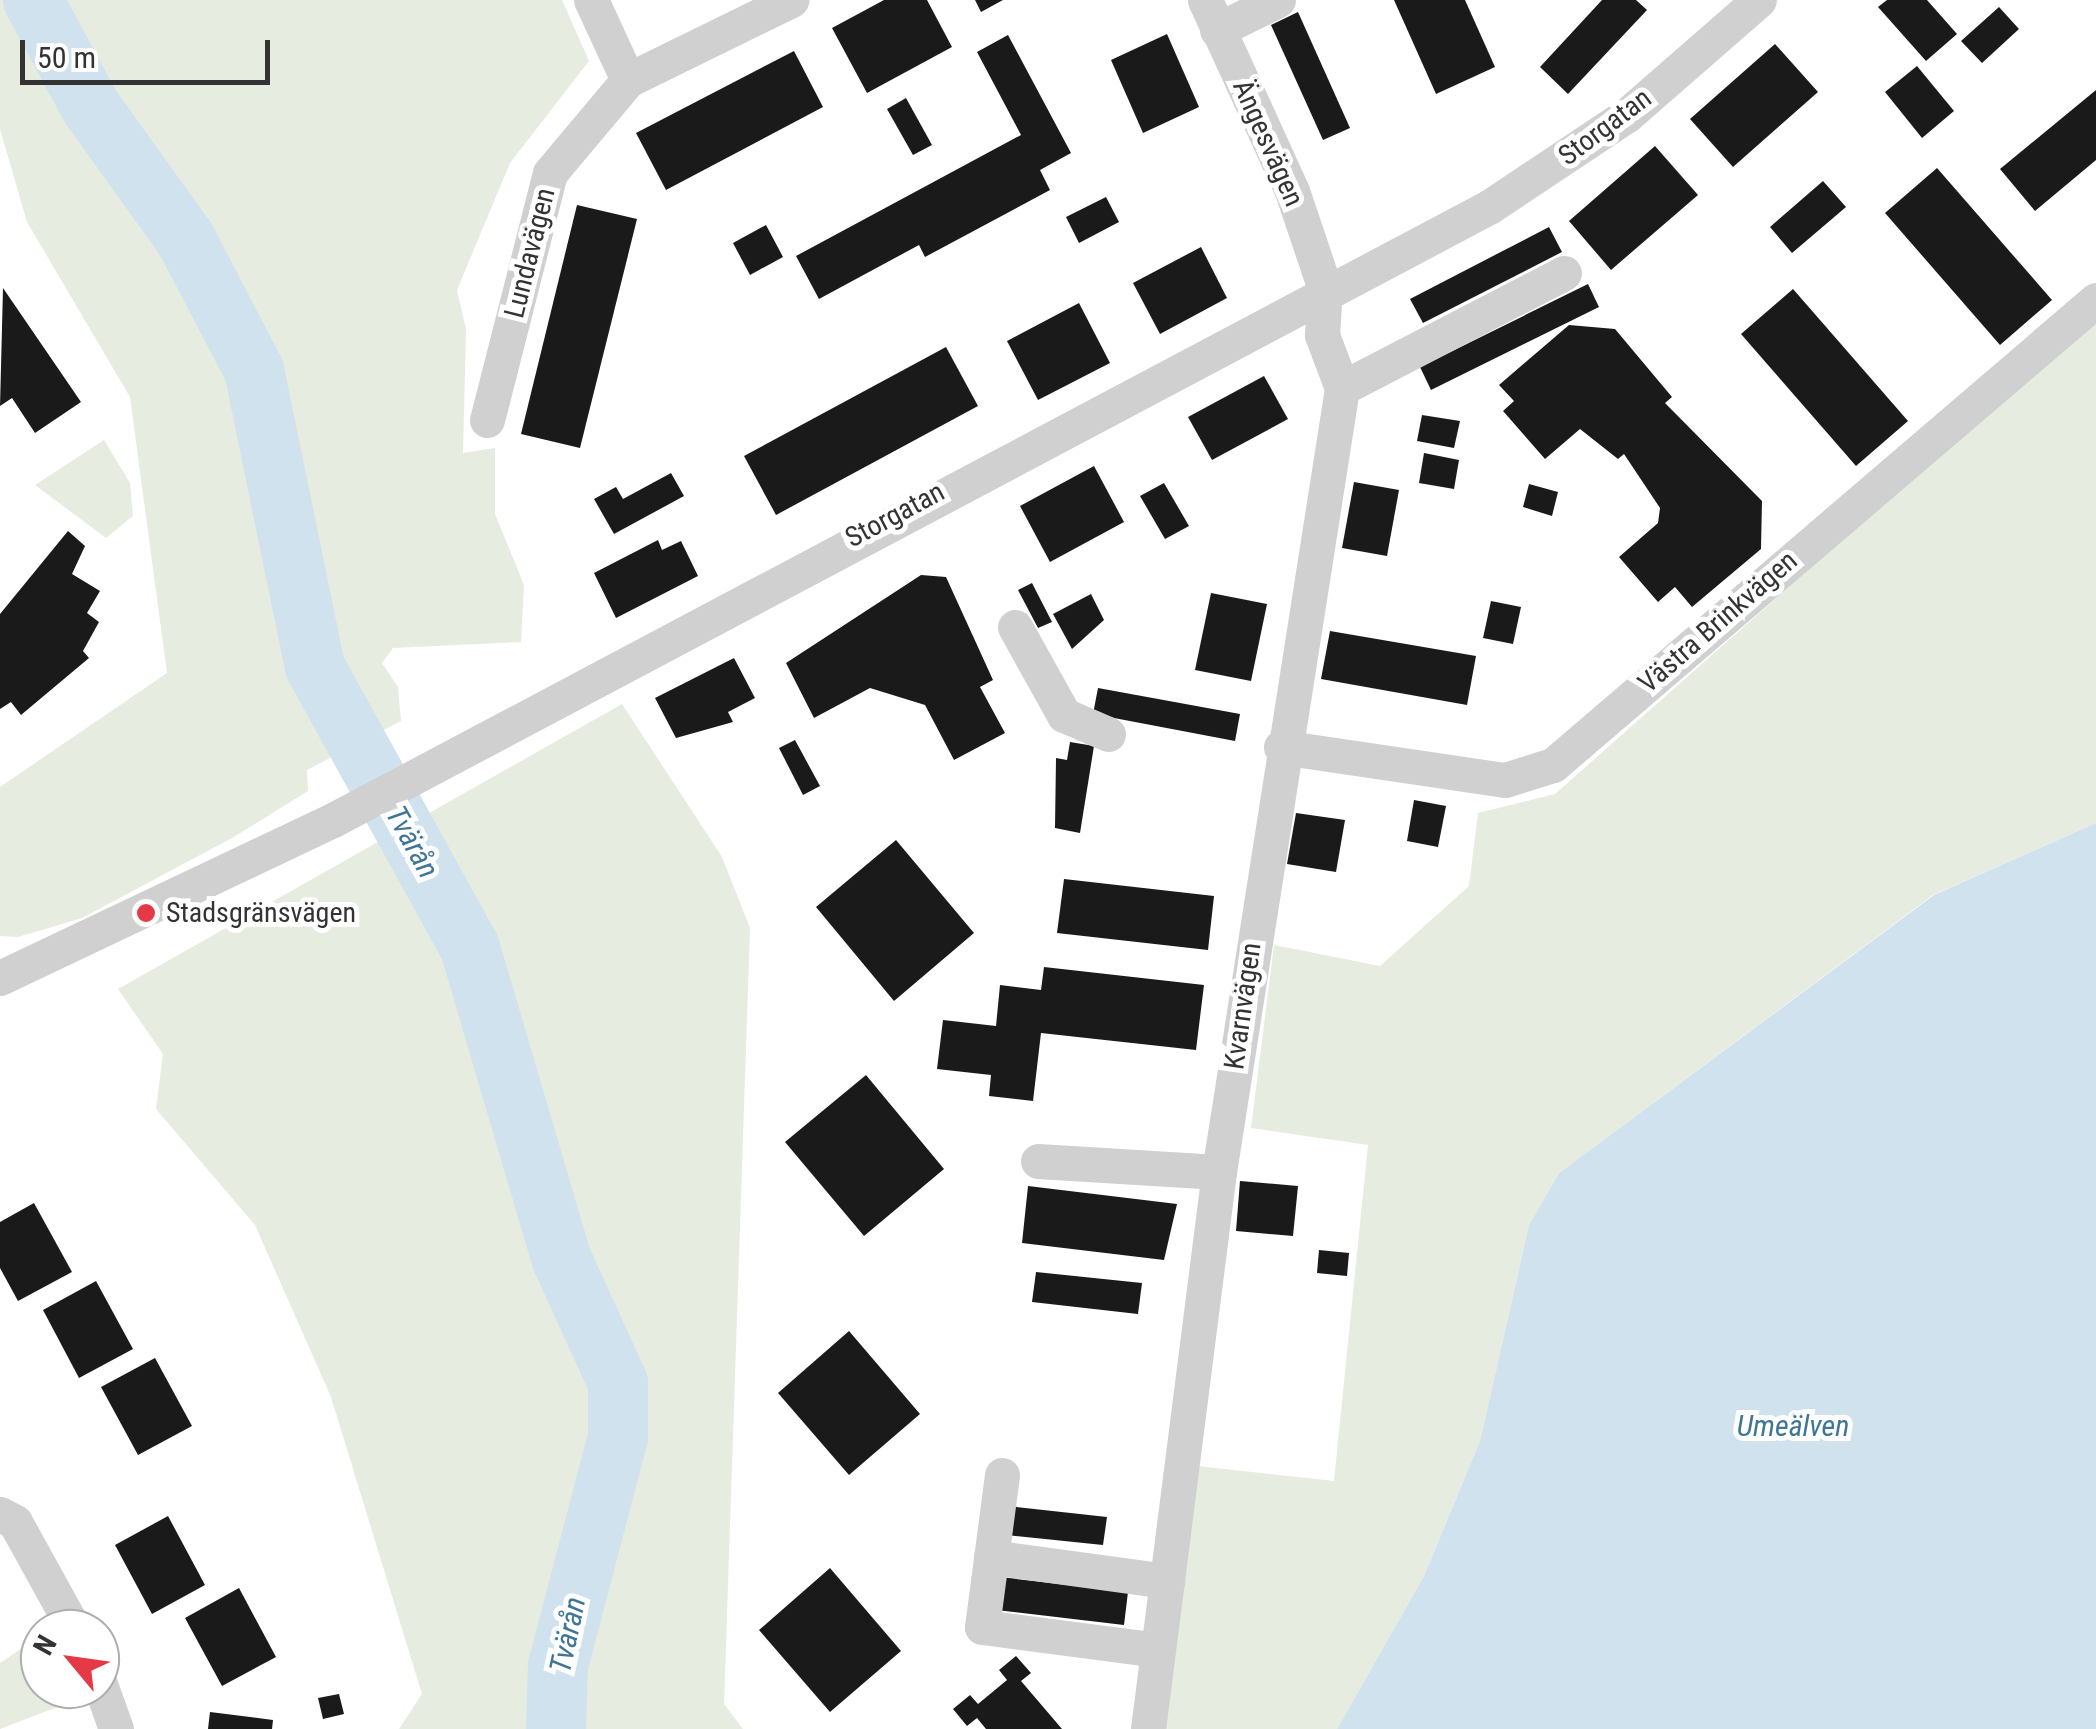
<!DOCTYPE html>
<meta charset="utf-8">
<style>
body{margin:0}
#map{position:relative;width:2096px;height:1729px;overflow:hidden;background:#fff;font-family:"Roboto Condensed",sans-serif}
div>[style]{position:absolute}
.green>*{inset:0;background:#e6ecdf}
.water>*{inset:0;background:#cfe2ee}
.river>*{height:60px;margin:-30px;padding:0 30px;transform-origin:30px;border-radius:30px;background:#cfe2ee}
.building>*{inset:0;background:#1a1a1a}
.minor>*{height:35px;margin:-17.5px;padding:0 17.5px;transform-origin:17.5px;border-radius:17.5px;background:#d0d0d0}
.dots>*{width:28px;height:28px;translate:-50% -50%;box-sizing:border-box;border:5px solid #fff;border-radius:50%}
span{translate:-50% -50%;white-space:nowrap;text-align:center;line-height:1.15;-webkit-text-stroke:10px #fff;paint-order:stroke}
.street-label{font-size:28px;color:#333}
.poi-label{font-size:28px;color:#333}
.left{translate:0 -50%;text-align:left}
.water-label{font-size:30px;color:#3f7597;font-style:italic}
.north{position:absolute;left:20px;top:1609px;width:100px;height:100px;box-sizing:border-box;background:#fff;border:2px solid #adadad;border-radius:50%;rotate:299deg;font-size:28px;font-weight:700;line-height:40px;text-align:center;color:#333}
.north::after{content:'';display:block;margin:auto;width:35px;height:45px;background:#e63946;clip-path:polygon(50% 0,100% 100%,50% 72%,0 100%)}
.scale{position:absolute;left:20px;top:40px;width:250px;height:45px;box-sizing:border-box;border:5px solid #333;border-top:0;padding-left:12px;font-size:30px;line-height:35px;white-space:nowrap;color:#333;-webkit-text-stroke:8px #fff;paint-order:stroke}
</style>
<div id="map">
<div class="green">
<i style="clip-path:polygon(0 0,562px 0,589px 61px,510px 163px,457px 290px,466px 329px,463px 453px,495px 448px,495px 514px,524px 585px,521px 642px,393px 648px,382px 663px,398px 687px,401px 721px,307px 770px,308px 791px,232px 838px,82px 918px,18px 937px,0 936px,0 787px,167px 673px,130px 397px,27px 222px,0 129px)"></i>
<i style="clip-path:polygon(2096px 315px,2096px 823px,1933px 895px,1559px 1173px,1529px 1225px,1480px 1441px,1424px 1576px,1337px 1729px,1148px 1729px,1180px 1464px,1334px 1481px,1368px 1145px,1251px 1128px,1274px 945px,1380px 966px,1469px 886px,1478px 813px,1555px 794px)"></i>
<i style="clip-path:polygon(104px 440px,130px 483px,133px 516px,106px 538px,35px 485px)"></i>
<i style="clip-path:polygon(622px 704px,722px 857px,750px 928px,724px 1704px,743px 1729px,399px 1729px,422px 1694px,331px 1397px,255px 1225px,156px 1109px,163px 1054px,118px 989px)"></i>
<i style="clip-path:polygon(40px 1636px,40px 1689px,68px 1689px,73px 1701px,0 1729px,0 1663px)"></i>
</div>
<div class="water">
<i style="clip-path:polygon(2096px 823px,2096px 1729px,1337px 1729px,1424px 1576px,1480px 1441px,1529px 1225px,1559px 1173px,1934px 895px)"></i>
</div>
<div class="river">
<i style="left:33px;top:0;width:120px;rotate:61.7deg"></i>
<i style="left:90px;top:106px;width:163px;rotate:54.3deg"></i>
<i style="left:185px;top:238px;width:149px;rotate:62.4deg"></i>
<i style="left:254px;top:370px;width:303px;rotate:78.4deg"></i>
<i style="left:315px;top:667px;width:321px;rotate:61.1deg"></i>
<i style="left:470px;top:948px;width:325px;rotate:73.6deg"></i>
<i style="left:562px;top:1260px;width:135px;rotate:65.5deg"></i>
<i style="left:618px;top:1383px;width:54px;rotate:90deg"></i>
<i style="left:618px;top:1437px;width:236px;rotate:104.7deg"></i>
<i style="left:558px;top:1665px;width:64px;rotate:91.8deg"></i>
</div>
<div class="building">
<i style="clip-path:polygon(884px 0,927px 0,952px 47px,867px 93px,832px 28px)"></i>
<i style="clip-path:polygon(975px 0,1003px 0,981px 12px)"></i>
<i style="clip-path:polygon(1394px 0,1465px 0,1495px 67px,1436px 94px)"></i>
<i style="clip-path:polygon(1602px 0,1636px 0,1647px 10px,1568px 94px,1540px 67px)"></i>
<i style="clip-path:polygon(1887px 0,1927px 0,1957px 34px,1926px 61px,1878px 7px)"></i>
<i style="clip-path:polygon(1999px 7px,2019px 29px,1982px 63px,1961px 41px)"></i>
<i style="clip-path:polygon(1298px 12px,1350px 128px,1323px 140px,1271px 25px)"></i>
<i style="clip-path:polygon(1167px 34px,1199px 107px,1143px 133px,1111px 60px)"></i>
<i style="clip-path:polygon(1008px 35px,1071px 153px,1040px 170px,1050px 190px,925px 257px,919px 245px,819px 299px,796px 256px,1021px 135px,977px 52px)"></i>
<i style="clip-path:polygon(1775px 44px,1818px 92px,1733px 167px,1690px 119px)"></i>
<i style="clip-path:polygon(794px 51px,823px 107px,666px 190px,636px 133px)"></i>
<i style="clip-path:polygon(1917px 66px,1954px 111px,1922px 138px,1885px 92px)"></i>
<i style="clip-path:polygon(2096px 90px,2096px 160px,2035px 211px,2000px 169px)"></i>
<i style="clip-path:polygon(906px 98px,932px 145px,913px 155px,887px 109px)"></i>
<i style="clip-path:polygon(1655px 146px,1698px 195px,1611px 270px,1569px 221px)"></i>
<i style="clip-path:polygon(1937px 168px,2052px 300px,2000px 345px,1885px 213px)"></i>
<i style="clip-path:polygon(1823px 181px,1846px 207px,1792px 253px,1770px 227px)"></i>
<i style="clip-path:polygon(1106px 197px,1119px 222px,1079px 243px,1066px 217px)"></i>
<i style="clip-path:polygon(577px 205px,637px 219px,580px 448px,521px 434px)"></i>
<i style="clip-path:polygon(766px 225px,783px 257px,750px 275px,733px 243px)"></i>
<i style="clip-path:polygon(1549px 227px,1562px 252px,1423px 323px,1410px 299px)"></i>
<i style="clip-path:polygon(1201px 247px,1227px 298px,1160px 334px,1133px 283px)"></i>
<i style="clip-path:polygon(1588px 284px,1599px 307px,1431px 390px,1420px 367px)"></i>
<i style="clip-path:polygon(3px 288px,81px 402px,35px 433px,12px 398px,0 406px)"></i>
<i style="clip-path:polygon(1793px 289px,1908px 421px,1856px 466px,1741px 334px)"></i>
<i style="clip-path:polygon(1079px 303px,1110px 363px,1038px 400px,1007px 341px)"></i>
<i style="clip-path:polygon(1569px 325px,1615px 329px,1672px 397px,1665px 403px,1762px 501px,1761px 549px,1692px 607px,1675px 587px,1658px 602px,1619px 557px,1658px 523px,1660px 508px,1624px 454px,1618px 459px,1580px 429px,1545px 459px,1503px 411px,1514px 401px,1499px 385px)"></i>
<i style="clip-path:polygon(946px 347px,978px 406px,776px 515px,744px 456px)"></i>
<i style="clip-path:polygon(1264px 376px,1288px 419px,1212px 460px,1188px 417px)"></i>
<i style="clip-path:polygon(1422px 415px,1460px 421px,1454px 448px,1417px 441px)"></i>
<i style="clip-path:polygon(1424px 453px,1459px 460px,1454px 489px,1419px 483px)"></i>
<i style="clip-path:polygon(1094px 466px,1124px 522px,1050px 562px,1020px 506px)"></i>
<i style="clip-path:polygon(671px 473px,684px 496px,614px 534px,594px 499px,616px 487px,623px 499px)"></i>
<i style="clip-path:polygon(1354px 482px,1399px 490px,1387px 556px,1342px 548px)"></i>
<i style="clip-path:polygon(1164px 483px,1189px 526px,1165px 539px,1140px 496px)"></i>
<i style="clip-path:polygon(1529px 484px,1558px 492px,1552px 516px,1523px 507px)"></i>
<i style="clip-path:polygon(68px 531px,85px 546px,72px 574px,100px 591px,87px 613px,99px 622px,83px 651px,89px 658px,21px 715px,11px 702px,0 709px,0 614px)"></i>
<i style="clip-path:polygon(658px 540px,662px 550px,681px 541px,698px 576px,616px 618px,594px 573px)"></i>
<i style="clip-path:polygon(921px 575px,946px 577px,993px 680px,980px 687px,1005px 733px,954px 760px,925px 705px,870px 688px,814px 718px,786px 663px)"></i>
<i style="clip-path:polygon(1032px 583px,1052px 622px,1038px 628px,1018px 590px)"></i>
<i style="clip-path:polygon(1211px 593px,1267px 604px,1251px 681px,1195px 670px)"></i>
<i style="clip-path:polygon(1091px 594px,1104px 620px,1072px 649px,1053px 614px)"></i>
<i style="clip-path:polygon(1491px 601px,1521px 607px,1513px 644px,1483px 638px)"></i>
<i style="clip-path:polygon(1330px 631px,1476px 656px,1467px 705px,1321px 679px)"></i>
<i style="clip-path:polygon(734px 658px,755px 698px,728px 712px,733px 722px,676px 738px,655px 698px)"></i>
<i style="clip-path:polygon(1098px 688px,1240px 714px,1235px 741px,1093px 714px)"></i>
<i style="clip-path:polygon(795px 740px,820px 786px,803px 795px,779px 748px)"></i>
<i style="clip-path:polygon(1070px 742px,1094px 746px,1080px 833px,1055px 828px,1056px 758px,1067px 760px)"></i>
<i style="clip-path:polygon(1414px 800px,1446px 806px,1438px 847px,1407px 841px)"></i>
<i style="clip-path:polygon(1296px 813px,1345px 820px,1336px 872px,1287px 864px)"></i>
<i style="clip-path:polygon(896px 840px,974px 933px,894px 1001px,816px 907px)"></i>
<i style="clip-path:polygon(1064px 879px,1214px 896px,1208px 950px,1057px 933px)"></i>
<i style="clip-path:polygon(1044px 967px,1204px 985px,1196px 1050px,1041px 1033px,1033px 1101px,989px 1096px,991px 1075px,937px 1069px,943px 1020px,996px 1026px,1000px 985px,1041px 990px)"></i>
<i style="clip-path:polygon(866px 1075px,944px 1169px,864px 1236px,785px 1142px)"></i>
<i style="clip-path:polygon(1240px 1181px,1298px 1186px,1293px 1236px,1236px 1231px)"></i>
<i style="clip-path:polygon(1028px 1186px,1177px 1204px,1164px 1260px,1022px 1243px)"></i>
<i style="clip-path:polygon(34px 1203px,72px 1272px,18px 1301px,0 1268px,0 1222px)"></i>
<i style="clip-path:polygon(1319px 1250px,1349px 1253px,1347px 1276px,1317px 1273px)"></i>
<i style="clip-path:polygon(1036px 1272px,1142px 1283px,1138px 1314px,1032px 1302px)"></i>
<i style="clip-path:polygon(96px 1281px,133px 1349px,79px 1378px,43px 1310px)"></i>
<i style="clip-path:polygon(849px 1331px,920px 1414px,849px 1475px,778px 1393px)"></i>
<i style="clip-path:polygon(155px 1358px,192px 1426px,138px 1455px,101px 1387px)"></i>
<i style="clip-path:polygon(1008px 1506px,1107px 1517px,1103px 1545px,1005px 1535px)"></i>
<i style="clip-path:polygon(168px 1516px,205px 1585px,152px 1614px,115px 1545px)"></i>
<i style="clip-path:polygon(830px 1568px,901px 1651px,830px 1712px,759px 1630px)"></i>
<i style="clip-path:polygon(1000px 1577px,1128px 1592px,1124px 1625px,996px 1610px)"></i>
<i style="clip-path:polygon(239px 1588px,276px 1657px,222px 1686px,185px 1618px)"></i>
<i style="clip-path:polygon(1016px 1656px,1031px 1673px,1021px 1681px,1062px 1729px,986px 1729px,977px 1718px,967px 1726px,953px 1709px,970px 1695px,978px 1704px,1007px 1680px,999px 1670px)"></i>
<i style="clip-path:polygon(339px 1694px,344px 1714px,323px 1719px,318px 1698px)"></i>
<i style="clip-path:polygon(210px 1712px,273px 1720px,272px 1729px,208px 1729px)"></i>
</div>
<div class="minor">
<i style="left:1217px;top:30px;width:68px;rotate:-26.2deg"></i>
<i style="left:628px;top:80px;width:182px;rotate:-26.1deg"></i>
<i style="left:1342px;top:388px;width:250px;rotate:-27.4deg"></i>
<i style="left:487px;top:420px;width:255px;rotate:-75.7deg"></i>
<i style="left:550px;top:173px;width:121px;rotate:-50deg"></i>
<i style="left:628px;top:80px;width:88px;rotate:-114.8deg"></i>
<i style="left:1015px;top:627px;width:101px;rotate:60.9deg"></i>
<i style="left:1064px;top:715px;width:48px;rotate:23.4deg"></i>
<i style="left:1281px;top:747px;width:226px;rotate:8.4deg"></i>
<i style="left:1505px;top:780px;width:50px;rotate:-17.4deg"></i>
<i style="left:1553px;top:765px;width:715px;rotate:-40.58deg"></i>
<i style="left:0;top:978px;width:369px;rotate:-25.4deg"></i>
<i style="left:333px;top:820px;width:1308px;rotate:-27.94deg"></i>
<i style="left:1489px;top:207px;width:166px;rotate:-33.7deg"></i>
<i style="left:1627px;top:115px;width:175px;rotate:-41.1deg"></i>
<i style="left:1038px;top:1161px;width:181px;rotate:3.5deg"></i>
<i style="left:1002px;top:1475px;width:153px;rotate:97.5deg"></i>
<i style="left:982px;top:1627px;width:177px;rotate:7.4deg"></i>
<i style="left:0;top:1514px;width:17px;rotate:28deg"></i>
<i style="left:15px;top:1522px;width:122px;rotate:61.1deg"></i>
<i style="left:991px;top:1557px;width:178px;rotate:7.8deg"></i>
<i style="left:100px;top:1684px;width:48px;rotate:70.4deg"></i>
<i style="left:1148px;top:1729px;width:562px;rotate:-82.74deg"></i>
<i style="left:1219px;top:1172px;width:794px;rotate:-81.08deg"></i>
<i style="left:1342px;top:388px;width:57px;rotate:-110.7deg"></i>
<i style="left:1322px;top:335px;width:46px;rotate:-86.3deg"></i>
<i style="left:1325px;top:289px;width:103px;rotate:-108.6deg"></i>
<i style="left:1292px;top:191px;width:210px;rotate:-114.5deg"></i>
</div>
<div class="dots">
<i style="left:146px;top:913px;background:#e63946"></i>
</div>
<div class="street-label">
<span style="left:1605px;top:127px;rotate:-37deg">Storgatan</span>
<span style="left:1268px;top:143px;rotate:66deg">Ängesvägen</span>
<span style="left:530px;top:253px;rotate:-76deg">Lundavägen</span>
<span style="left:895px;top:515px;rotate:-28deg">Storgatan</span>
<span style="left:1718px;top:622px;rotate:-41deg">Västra Brinkvägen</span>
<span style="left:1243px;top:1006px;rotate:-82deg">Kvarnvägen</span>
</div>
<div class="poi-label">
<span class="left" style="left:166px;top:913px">Stadsgränsvägen</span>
</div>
<div class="water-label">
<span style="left:412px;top:842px;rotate:61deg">Tvärån</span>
<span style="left:1793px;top:1426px">Umeälven</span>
<span style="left:568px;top:1635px;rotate:-78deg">Tvärån</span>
</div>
<div class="north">N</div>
<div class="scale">50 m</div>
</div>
